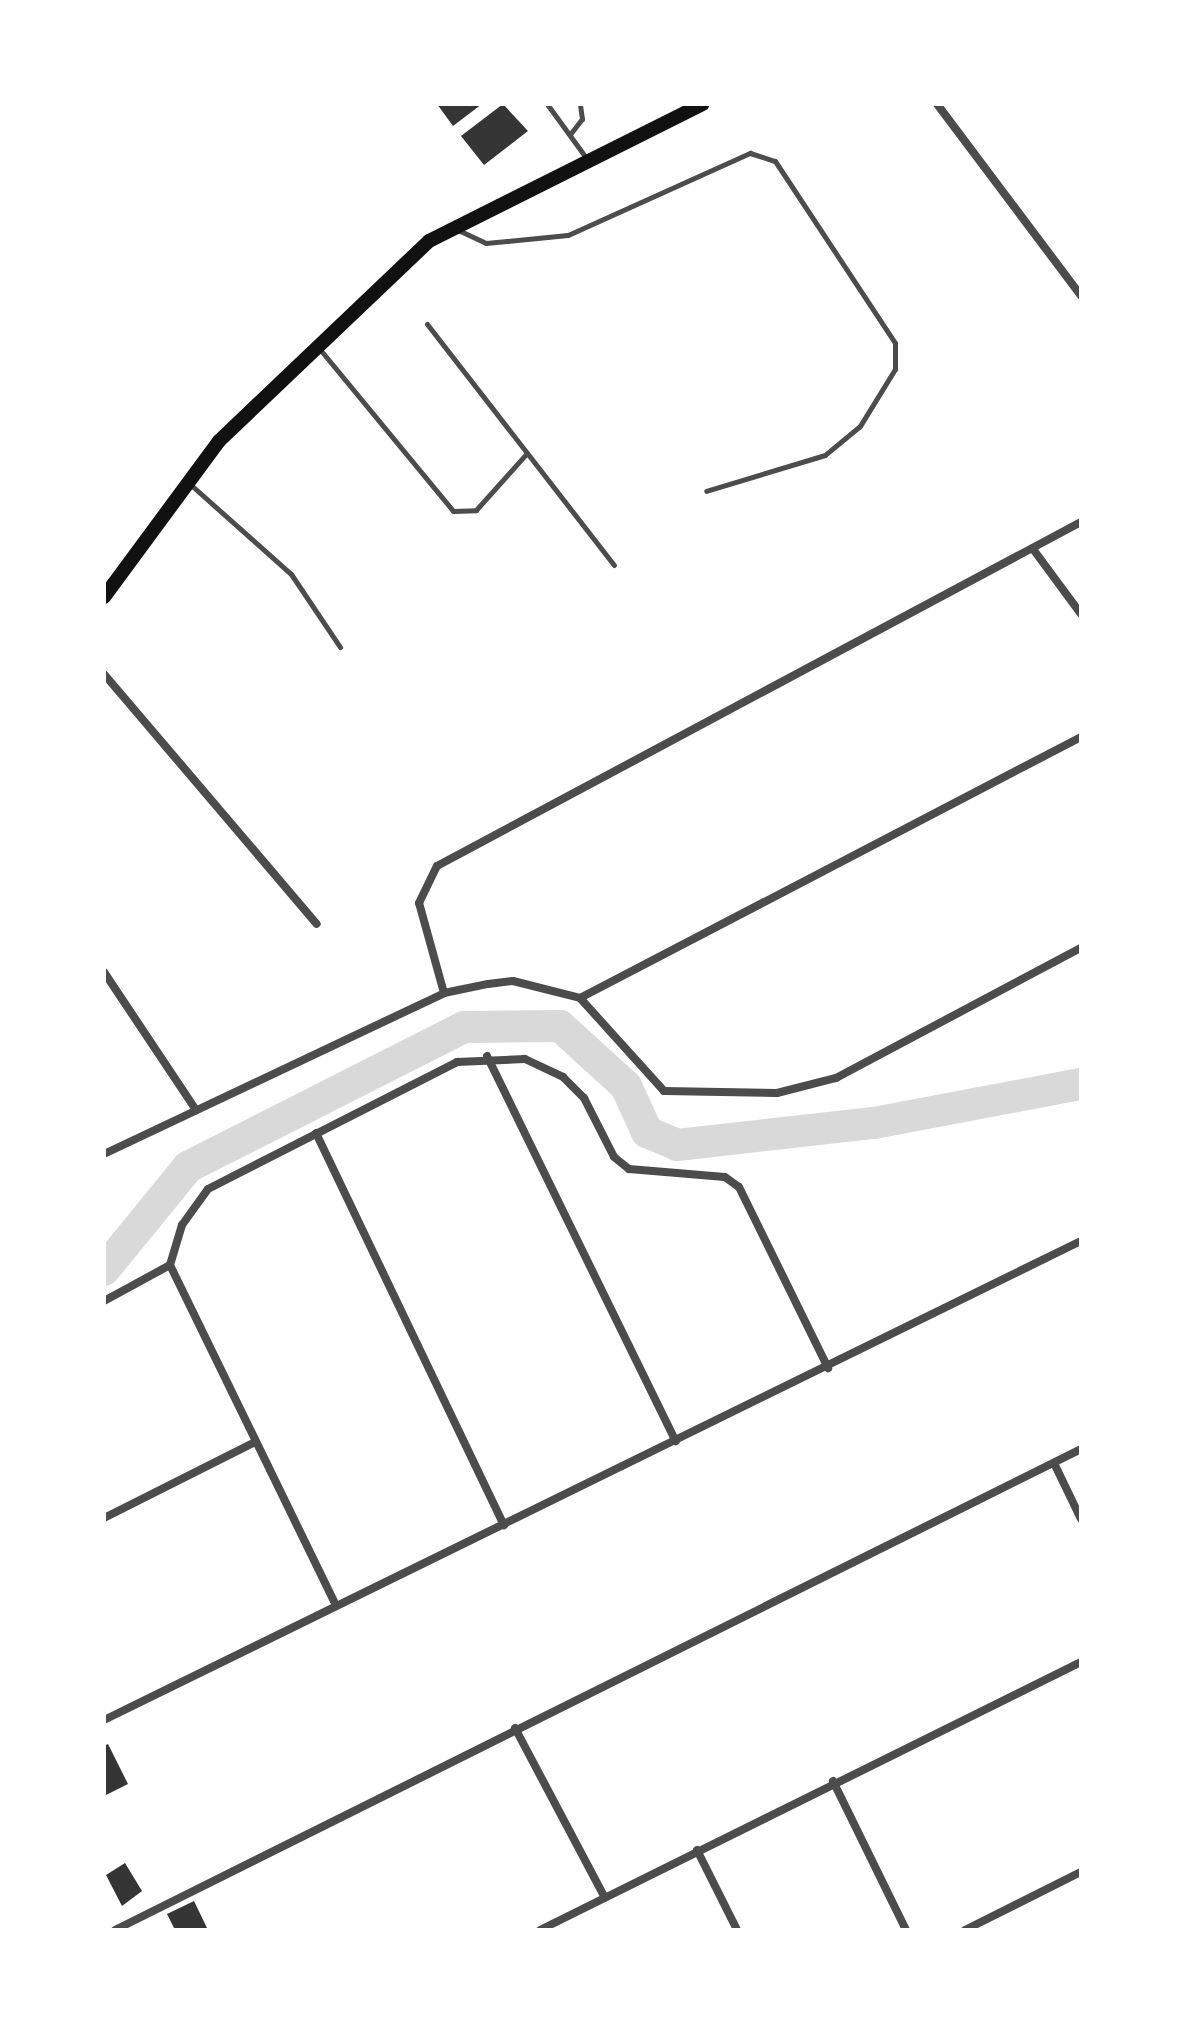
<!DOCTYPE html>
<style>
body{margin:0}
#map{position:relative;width:1185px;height:2034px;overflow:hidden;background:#fff;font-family:Signika,sans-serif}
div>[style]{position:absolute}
.river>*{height:32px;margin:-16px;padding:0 16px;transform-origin:16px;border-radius:16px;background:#d9d9d9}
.building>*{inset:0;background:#353535}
.service>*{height:5px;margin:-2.5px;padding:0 2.5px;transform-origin:2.5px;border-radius:2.5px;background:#4c4c4c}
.minor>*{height:8px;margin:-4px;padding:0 4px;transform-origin:4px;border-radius:4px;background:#4c4c4c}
.secondary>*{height:14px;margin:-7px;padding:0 7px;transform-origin:7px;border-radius:7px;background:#111}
span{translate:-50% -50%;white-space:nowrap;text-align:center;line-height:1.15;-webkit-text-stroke:6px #fff;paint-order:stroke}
.frame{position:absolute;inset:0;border:106px solid #fff;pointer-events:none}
</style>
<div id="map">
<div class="river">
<i style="left:104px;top:1270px;width:133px;rotate:-50.8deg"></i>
<i style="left:188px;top:1167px;width:309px;rotate:-26.9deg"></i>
<i style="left:464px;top:1027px;width:96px;rotate:-0.6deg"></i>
<i style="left:560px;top:1026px;width:89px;rotate:42.3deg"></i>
<i style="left:626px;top:1086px;width:51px;rotate:65.5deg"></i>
<i style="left:647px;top:1132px;width:33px;rotate:23deg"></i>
<i style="left:677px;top:1145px;width:198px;rotate:-6.4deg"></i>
<i style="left:874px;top:1123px;width:211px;rotate:-10.7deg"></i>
</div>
<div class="building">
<i style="clip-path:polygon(437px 104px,482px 104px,453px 126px)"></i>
<i style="clip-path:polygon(503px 104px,528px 131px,484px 165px,461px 136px)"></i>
<i style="clip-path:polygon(108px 1744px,128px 1784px,106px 1795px,104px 1746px)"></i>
<i style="clip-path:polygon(125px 1863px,142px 1891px,122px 1906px,106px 1875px)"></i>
<i style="clip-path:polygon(194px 1901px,208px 1930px,175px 1930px,167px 1914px)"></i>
</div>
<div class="service">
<i style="left:547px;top:104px;width:68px;rotate:54deg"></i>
<i style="left:571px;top:133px;width:18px;rotate:-52deg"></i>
<i style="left:582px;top:119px;width:15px;rotate:-98deg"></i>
<i style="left:456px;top:229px;width:33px;rotate:25deg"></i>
<i style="left:486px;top:243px;width:82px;rotate:-5.6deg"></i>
<i style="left:568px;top:235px;width:200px;rotate:-24.3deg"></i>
<i style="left:750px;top:153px;width:26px;rotate:18deg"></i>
<i style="left:775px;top:161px;width:218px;rotate:56.6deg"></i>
<i style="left:895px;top:343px;width:26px;rotate:90deg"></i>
<i style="left:895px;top:369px;width:67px;rotate:121.6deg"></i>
<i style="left:860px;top:426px;width:45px;rotate:140.4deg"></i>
<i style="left:825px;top:455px;width:124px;rotate:163.2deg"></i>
<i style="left:427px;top:324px;width:305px;rotate:52.2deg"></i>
<i style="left:318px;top:347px;width:212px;rotate:50.5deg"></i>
<i style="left:453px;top:511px;width:23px;rotate:-2deg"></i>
<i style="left:476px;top:510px;width:75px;rotate:-48.2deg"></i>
<i style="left:191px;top:485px;width:134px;rotate:41.7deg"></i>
<i style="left:291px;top:574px;width:88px;rotate:56.1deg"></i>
</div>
<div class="minor">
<i style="left:937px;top:104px;width:240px;rotate:53.1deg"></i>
<i style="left:1033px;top:549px;width:81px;rotate:53.6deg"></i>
<i style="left:104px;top:674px;width:328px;rotate:49.6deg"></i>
<i style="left:104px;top:972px;width:166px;rotate:56.3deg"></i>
<i style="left:444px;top:993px;width:93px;rotate:-105.5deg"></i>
<i style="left:419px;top:903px;width:41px;rotate:-64.1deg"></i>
<i style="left:437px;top:866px;width:730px;rotate:-28.11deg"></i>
<i style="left:580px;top:998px;width:565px;rotate:-27.52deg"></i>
<i style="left:487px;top:1056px;width:429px;rotate:63.9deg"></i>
<i style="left:316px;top:1133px;width:435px;rotate:64.4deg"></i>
<i style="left:104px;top:1154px;width:376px;rotate:-25.3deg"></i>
<i style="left:444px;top:993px;width:45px;rotate:-11.6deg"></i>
<i style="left:488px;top:984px;width:25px;rotate:-7deg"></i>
<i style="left:513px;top:981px;width:69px;rotate:14.2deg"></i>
<i style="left:580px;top:998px;width:125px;rotate:47.9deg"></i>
<i style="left:664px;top:1091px;width:113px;rotate:1deg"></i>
<i style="left:777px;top:1093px;width:61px;rotate:-14.3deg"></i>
<i style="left:836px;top:1078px;width:277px;rotate:-28deg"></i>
<i style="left:170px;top:1265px;width:374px;rotate:64deg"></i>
<i style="left:104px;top:1301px;width:75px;rotate:-28.6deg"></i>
<i style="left:170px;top:1265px;width:42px;rotate:-73.3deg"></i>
<i style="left:182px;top:1225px;width:44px;rotate:-54.2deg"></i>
<i style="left:208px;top:1189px;width:280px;rotate:-27deg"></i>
<i style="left:457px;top:1062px;width:68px;rotate:-2.5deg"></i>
<i style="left:525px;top:1059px;width:42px;rotate:25.3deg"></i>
<i style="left:563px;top:1077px;width:30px;rotate:45deg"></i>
<i style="left:584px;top:1098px;width:66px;rotate:63deg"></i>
<i style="left:614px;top:1157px;width:19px;rotate:39deg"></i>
<i style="left:629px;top:1169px;width:96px;rotate:4.8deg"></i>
<i style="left:725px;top:1177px;width:17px;rotate:36deg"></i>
<i style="left:739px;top:1187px;width:202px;rotate:63.8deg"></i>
<i style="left:1054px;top:1463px;width:62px;rotate:64.3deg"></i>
<i style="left:104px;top:1518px;width:169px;rotate:-26.7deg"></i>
<i style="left:104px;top:1720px;width:1088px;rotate:-26.12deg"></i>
<i style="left:515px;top:1728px;width:192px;rotate:62.1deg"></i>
<i style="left:833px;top:1781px;width:166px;rotate:63.9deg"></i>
<i style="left:697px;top:1850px;width:89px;rotate:63.4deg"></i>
<i style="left:115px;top:1930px;width:1079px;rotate:-26.47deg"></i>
<i style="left:540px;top:1930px;width:604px;rotate:-26.35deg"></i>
<i style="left:965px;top:1930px;width:130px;rotate:-26.6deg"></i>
</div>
<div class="secondary">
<i style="left:104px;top:597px;width:194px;rotate:-53.6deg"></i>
<i style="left:219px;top:441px;width:290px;rotate:-43.6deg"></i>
<i style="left:429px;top:241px;width:306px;rotate:-26.6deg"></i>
</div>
<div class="frame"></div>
</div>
